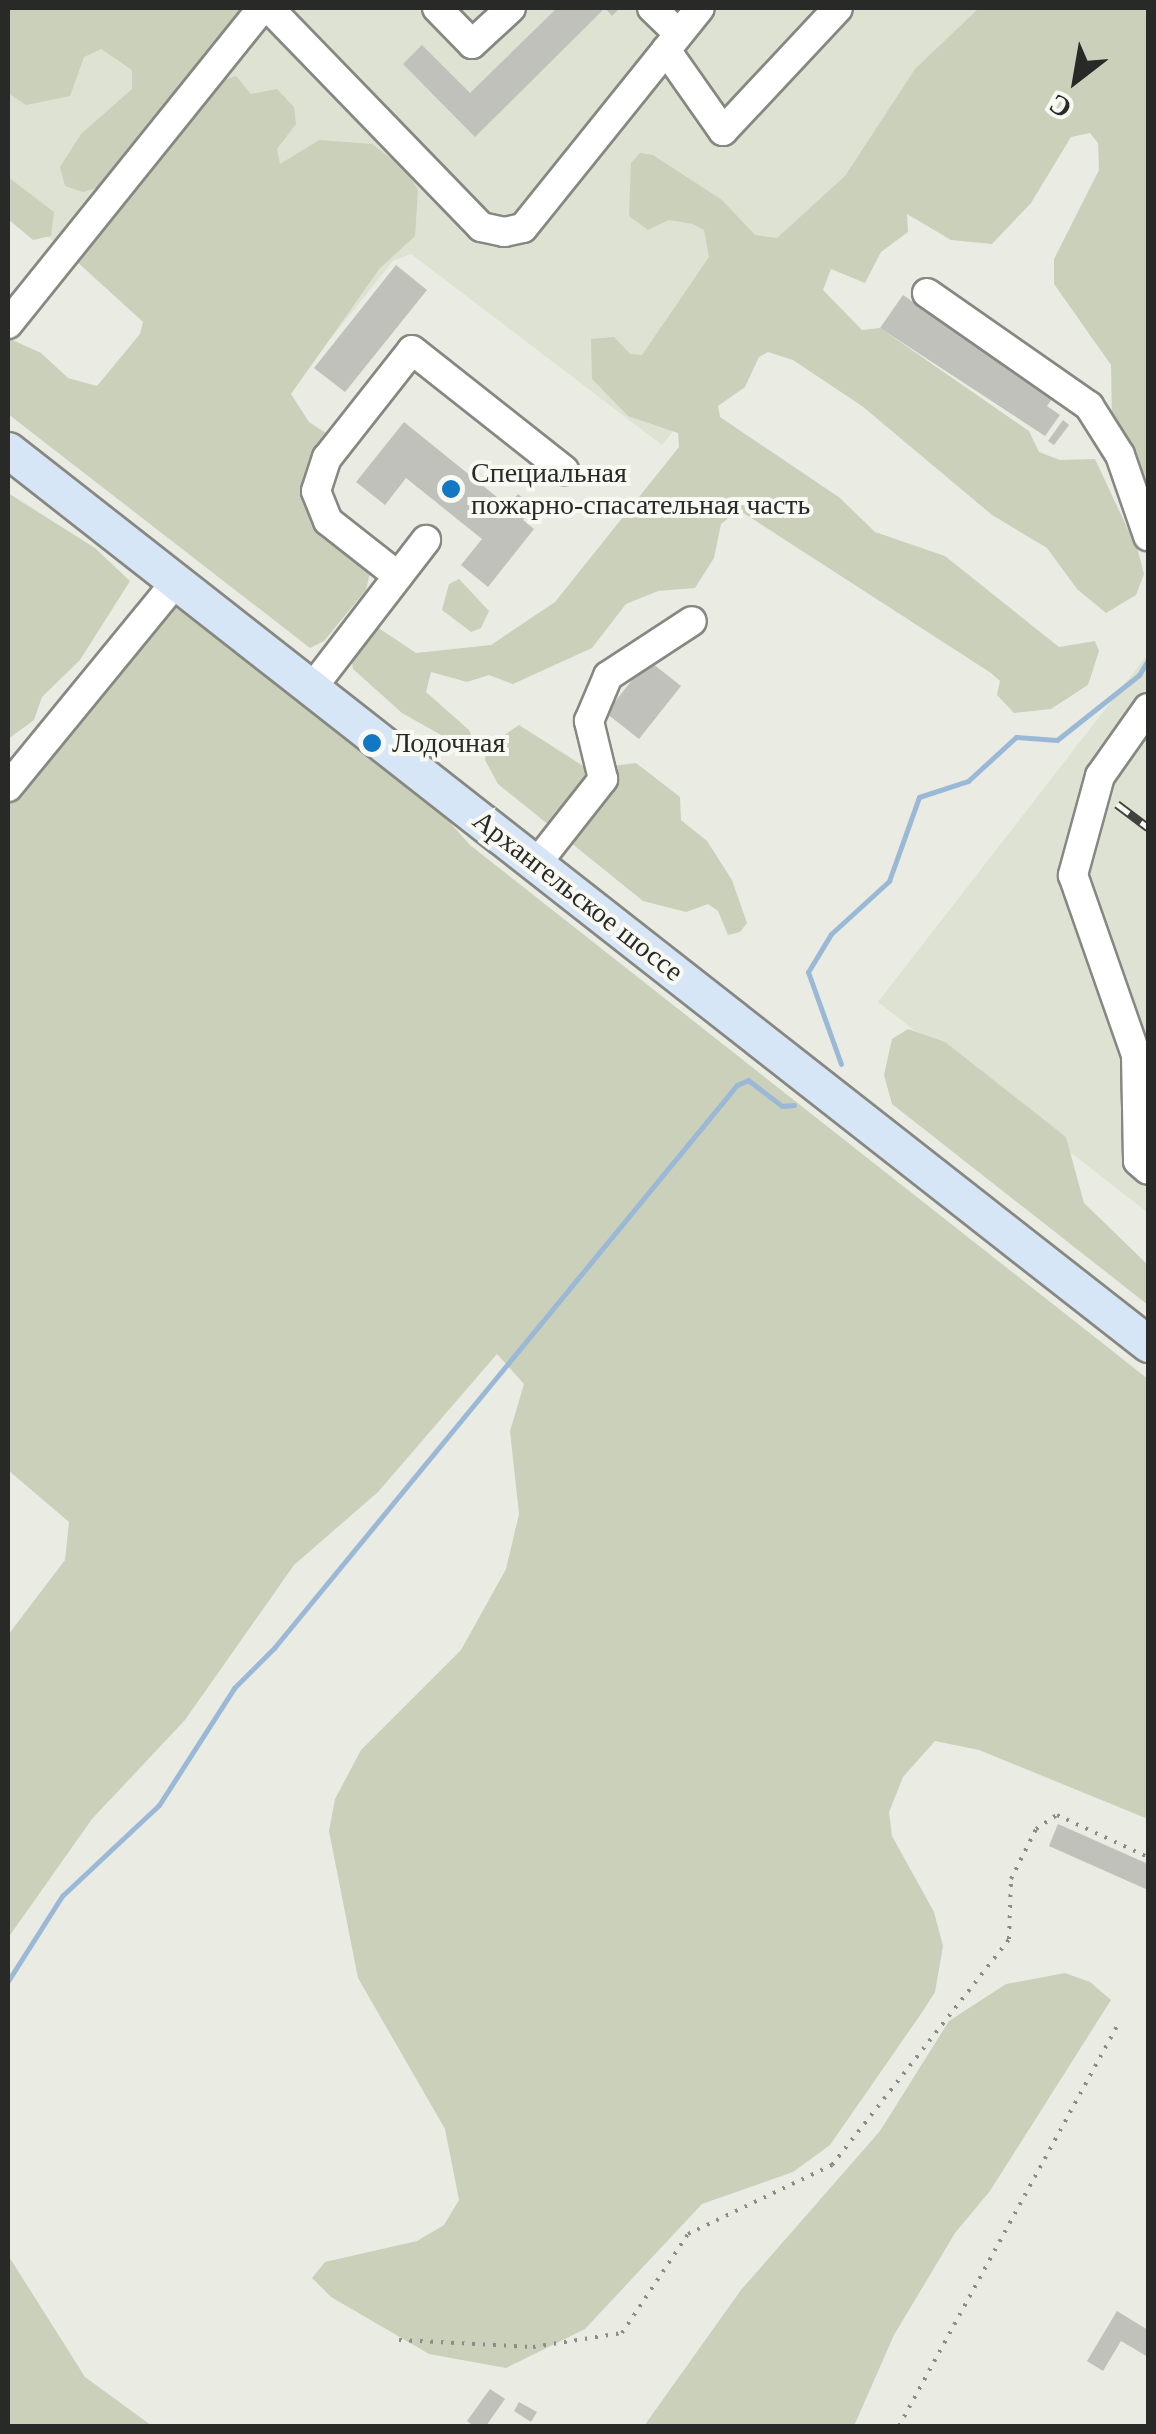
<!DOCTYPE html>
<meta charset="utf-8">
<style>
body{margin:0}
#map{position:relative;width:1156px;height:2434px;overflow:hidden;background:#eaece4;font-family:"Times New Roman",serif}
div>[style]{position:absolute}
.built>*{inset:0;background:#dee2d3}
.green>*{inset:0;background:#cad0b9}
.stream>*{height:5px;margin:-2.5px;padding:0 2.5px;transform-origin:2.5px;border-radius:2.5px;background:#9bb9d7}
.building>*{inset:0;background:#bfc1ba}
.path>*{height:4px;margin-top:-2px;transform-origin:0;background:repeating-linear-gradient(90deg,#8b8c87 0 2.5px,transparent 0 10.5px)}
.roads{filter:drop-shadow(2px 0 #868881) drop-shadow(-2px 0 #868881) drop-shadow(0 2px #868881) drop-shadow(0 -2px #868881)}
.minor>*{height:28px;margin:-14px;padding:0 14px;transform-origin:14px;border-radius:14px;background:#fff}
.major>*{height:35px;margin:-17.5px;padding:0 17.5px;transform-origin:17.5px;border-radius:17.5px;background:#d6e6f7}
.rail>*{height:9px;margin-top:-4.5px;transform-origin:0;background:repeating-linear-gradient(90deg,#f7f9f2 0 15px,#40413e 0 30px);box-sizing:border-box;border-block:2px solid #40413e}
.dots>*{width:28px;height:28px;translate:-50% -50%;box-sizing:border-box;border:5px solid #f7f9f2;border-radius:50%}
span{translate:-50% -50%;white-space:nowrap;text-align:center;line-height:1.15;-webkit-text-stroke:8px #f7f9f2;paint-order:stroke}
.poi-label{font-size:28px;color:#292927}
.left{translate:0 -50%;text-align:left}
.street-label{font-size:28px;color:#292927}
.frame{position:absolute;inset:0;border:10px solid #292927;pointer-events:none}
.north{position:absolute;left:1026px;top:30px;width:100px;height:100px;-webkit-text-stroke:8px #f7f9f2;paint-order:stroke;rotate:211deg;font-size:28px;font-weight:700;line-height:40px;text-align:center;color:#292927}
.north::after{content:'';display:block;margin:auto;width:35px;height:45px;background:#292927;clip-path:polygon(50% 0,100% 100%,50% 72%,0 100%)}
</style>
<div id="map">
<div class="built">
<i style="clip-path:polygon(8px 8px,1018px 8px,662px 445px,411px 254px,393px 261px,268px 417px,8px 204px)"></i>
<i style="clip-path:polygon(1148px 654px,1148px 1213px,878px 1002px)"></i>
</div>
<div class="green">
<i style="clip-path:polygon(8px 8px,245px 8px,99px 187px,83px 192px,65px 186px,60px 167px,81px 134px,132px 89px,132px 70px,101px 49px,84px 57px,70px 96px,26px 105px,8px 93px)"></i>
<i style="clip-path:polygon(979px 8px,1148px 8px,1148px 549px,1112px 425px,1111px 365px,1054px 284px,1054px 259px,1099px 170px,1098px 143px,1090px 133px,1071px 137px,1031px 203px,992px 244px,951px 240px,907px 214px,908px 232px,881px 252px,865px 283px,831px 269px,823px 290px,862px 330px,880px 328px,1029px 431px,1039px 452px,1060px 460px,1095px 459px,1138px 551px,1144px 574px,1136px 595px,1106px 613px,1077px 589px,1047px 548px,992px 515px,862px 406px,793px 360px,768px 352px,759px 357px,745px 387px,718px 406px,720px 417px,840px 498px,875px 532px,945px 556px,1059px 647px,1095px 641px,1099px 651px,1088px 685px,1051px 709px,1014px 713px,997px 695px,1000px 681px,991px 673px,739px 510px,721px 524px,714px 558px,695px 588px,658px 591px,626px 604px,592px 648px,513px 684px,489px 675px,467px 682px,431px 672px,426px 692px,469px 730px,474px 741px,466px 749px,402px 713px,353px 669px,351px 655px,365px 633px,377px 627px,416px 653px,491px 645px,555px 602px,679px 447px,678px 433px,628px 416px,592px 379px,591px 339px,614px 337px,630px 354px,642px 355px,709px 257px,704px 230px,693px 224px,669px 220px,648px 230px,629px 216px,631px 163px,640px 153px,653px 155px,722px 200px,755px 235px,777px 238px,845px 176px,915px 69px)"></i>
<i style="clip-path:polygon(236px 76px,251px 94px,277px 89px,294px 107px,296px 124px,277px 149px,280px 164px,319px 140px,372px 144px,406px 170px,418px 190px,415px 236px,380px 268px,291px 394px,309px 422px,329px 435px,310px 494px,371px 569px,366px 590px,324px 641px,310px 648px,8px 414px,8px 338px,41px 353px,68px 378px,97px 386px,140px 334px,143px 322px,74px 259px,218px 82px)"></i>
<i style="clip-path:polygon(8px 177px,54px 212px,51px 236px,33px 240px,8px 219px)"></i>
<i style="clip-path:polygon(8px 493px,95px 548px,130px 581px,80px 660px,42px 697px,34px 720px,8px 739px)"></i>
<i style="clip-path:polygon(459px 579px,489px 611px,481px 628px,471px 632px,442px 610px,449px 584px)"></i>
<i style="clip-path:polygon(179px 603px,420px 789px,470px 845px,1148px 1379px,1148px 1819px,979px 1750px,935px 1741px,903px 1777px,889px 1812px,892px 1836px,934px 1912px,943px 1946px,935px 1992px,923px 2011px,830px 2145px,793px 2172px,702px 2204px,585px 2329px,506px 2368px,429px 2354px,331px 2297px,312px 2278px,325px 2262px,417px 2241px,444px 2225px,459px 2200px,445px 2129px,358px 1978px,329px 1831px,335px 1799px,361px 1750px,461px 1650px,506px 1569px,519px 1514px,510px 1431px,524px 1384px,497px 1354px,378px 1492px,294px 1565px,185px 1720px,92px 1819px,8px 1938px,8px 1635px,65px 1560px,69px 1522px,8px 1470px,8px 802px)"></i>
<i style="clip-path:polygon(519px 725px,588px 769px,636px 763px,680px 797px,681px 820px,707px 841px,732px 880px,747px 923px,740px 932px,728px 935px,718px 911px,708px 904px,686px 912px,643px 901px,498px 784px,485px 760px,487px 747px)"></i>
<i style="clip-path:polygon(908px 1029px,945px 1042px,1066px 1137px,1084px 1203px,1148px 1265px,1148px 1305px,892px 1104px,884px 1075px,892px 1039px)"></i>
<i style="clip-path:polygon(1065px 1973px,1090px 1982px,1111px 2000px,990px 2191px,955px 2233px,894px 2335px,854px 2426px,644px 2426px,741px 2290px,880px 2131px,949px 2021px,1006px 1984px)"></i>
<i style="clip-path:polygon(8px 2255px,85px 2377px,152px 2426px,8px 2426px)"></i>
</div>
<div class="stream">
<i style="left:841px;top:1064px;width:98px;rotate:-109.7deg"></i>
<i style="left:808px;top:972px;width:44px;rotate:-58.8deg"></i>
<i style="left:831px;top:934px;width:79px;rotate:-42.4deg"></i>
<i style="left:889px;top:881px;width:89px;rotate:-70.3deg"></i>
<i style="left:919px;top:797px;width:52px;rotate:-18.1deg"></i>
<i style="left:968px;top:781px;width:65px;rotate:-42.5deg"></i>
<i style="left:1016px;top:737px;width:41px;rotate:4.2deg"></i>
<i style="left:1057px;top:740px;width:105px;rotate:-38.4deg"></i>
<i style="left:1139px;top:675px;width:17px;rotate:-59deg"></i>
<i style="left:8px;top:1981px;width:101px;rotate:-57.6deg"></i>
<i style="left:62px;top:1896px;width:133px;rotate:-43.2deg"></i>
<i style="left:159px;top:1805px;width:139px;rotate:-57.3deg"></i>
<i style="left:234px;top:1688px;width:57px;rotate:-45deg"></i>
<i style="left:274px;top:1648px;width:729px;rotate:-50.57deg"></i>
<i style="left:737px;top:1085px;width:12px;rotate:-24deg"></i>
<i style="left:748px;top:1080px;width:43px;rotate:37.4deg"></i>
<i style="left:782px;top:1106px;width:12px;rotate:-5deg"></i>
</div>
<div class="building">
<i style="clip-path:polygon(557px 8px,620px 8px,612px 16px,605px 8px,475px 137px,403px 64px,422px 45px,470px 93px)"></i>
<i style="clip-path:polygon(396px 265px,427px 290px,345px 392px,314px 368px)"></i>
<i style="clip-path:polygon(903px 295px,1052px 399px,1047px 406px,1060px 415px,1045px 436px,880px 328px)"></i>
<i style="clip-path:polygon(1063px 420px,1069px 425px,1054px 445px,1048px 441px)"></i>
<i style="clip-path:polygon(404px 422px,508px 506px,518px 494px,534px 507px,523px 520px,534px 529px,488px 587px,461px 565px,482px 539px,406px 478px,385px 505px,356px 482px)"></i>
<i style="clip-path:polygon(648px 660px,681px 686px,639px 739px,606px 713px)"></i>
<i style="clip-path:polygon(1058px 1824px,1148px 1864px,1148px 1890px,1049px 1846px)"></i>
<i style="clip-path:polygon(1117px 2311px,1148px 2330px,1148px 2357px,1121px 2341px,1103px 2371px,1087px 2361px)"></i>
<i style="clip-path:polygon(490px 2389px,505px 2399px,486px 2426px,474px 2426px,467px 2421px)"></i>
<i style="clip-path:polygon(519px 2402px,537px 2412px,531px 2422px,514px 2411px)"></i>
</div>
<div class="path">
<i style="left:399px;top:2340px;width:134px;rotate:3deg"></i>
<i style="left:533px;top:2347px;width:90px;rotate:-8.9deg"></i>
<i style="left:622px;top:2333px;width:119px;rotate:-56.3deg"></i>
<i style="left:688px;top:2234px;width:160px;rotate:-25.6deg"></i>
<i style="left:832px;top:2165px;width:287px;rotate:-51.9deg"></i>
<i style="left:1009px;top:1939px;width:60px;rotate:-88.1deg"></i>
<i style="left:1011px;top:1879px;width:56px;rotate:-63.4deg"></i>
<i style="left:1036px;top:1829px;width:25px;rotate:-34deg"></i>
<i style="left:1057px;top:1815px;width:100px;rotate:24.8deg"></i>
<i style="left:899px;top:2426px;width:458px;rotate:-61.4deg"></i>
</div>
<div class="roads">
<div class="minor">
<i style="left:269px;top:8px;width:305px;rotate:45.9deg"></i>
<i style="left:481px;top:227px;width:24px;rotate:12deg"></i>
<i style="left:504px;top:232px;width:19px;rotate:-12deg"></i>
<i style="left:523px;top:228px;width:282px;rotate:-51.2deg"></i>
<i style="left:437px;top:8px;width:50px;rotate:45.8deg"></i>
<i style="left:472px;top:44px;width:53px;rotate:-42.7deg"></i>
<i style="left:652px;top:8px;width:37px;rotate:44deg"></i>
<i style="left:666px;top:50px;width:99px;rotate:54.9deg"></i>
<i style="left:723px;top:131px;width:168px;rotate:-46.9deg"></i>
<i style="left:927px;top:293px;width:198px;rotate:34.9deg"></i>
<i style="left:1089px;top:406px;width:58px;rotate:57.7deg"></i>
<i style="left:1120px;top:455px;width:86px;rotate:70.9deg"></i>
<i style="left:8px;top:324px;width:405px;rotate:-51.2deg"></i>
<i style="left:398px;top:576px;width:89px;rotate:-141.8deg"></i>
<i style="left:328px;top:521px;width:32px;rotate:-112deg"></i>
<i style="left:316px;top:491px;width:35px;rotate:-72deg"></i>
<i style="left:327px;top:458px;width:137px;rotate:-51.8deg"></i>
<i style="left:412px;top:350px;width:194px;rotate:38.3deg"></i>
<i style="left:312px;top:688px;width:187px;rotate:-52.4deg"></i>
<i style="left:1148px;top:708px;width:83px;rotate:125.2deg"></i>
<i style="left:1100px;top:776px;width:103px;rotate:105.3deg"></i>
<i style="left:1073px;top:875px;width:191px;rotate:70.7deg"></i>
<i style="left:1136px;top:1055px;width:106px;rotate:88.9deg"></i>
<i style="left:1138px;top:1161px;width:13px;rotate:42deg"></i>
<i style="left:8px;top:787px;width:264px;rotate:-50.7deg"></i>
<i style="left:537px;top:863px;width:107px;rotate:-51.8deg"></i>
<i style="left:603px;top:779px;width:60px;rotate:-103.6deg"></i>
<i style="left:589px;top:721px;width:49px;rotate:-67.1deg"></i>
<i style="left:608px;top:676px;width:100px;rotate:-33.2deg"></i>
</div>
<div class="major">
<i style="left:8px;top:450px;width:1449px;rotate:38.1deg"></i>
</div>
</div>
<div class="rail">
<i style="left:1117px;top:804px;width:39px;rotate:37deg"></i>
</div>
<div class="dots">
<i style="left:451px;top:489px;background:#1378c3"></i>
<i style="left:372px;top:743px;background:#1378c3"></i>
</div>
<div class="poi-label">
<span class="left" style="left:471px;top:489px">Специальная<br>пожарно-спасательная часть</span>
<span class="left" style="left:392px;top:743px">Лодочная</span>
</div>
<div class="street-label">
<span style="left:578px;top:896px;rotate:38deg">Архангельское шоссе</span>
</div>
<div class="frame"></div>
<div class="north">С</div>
</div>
